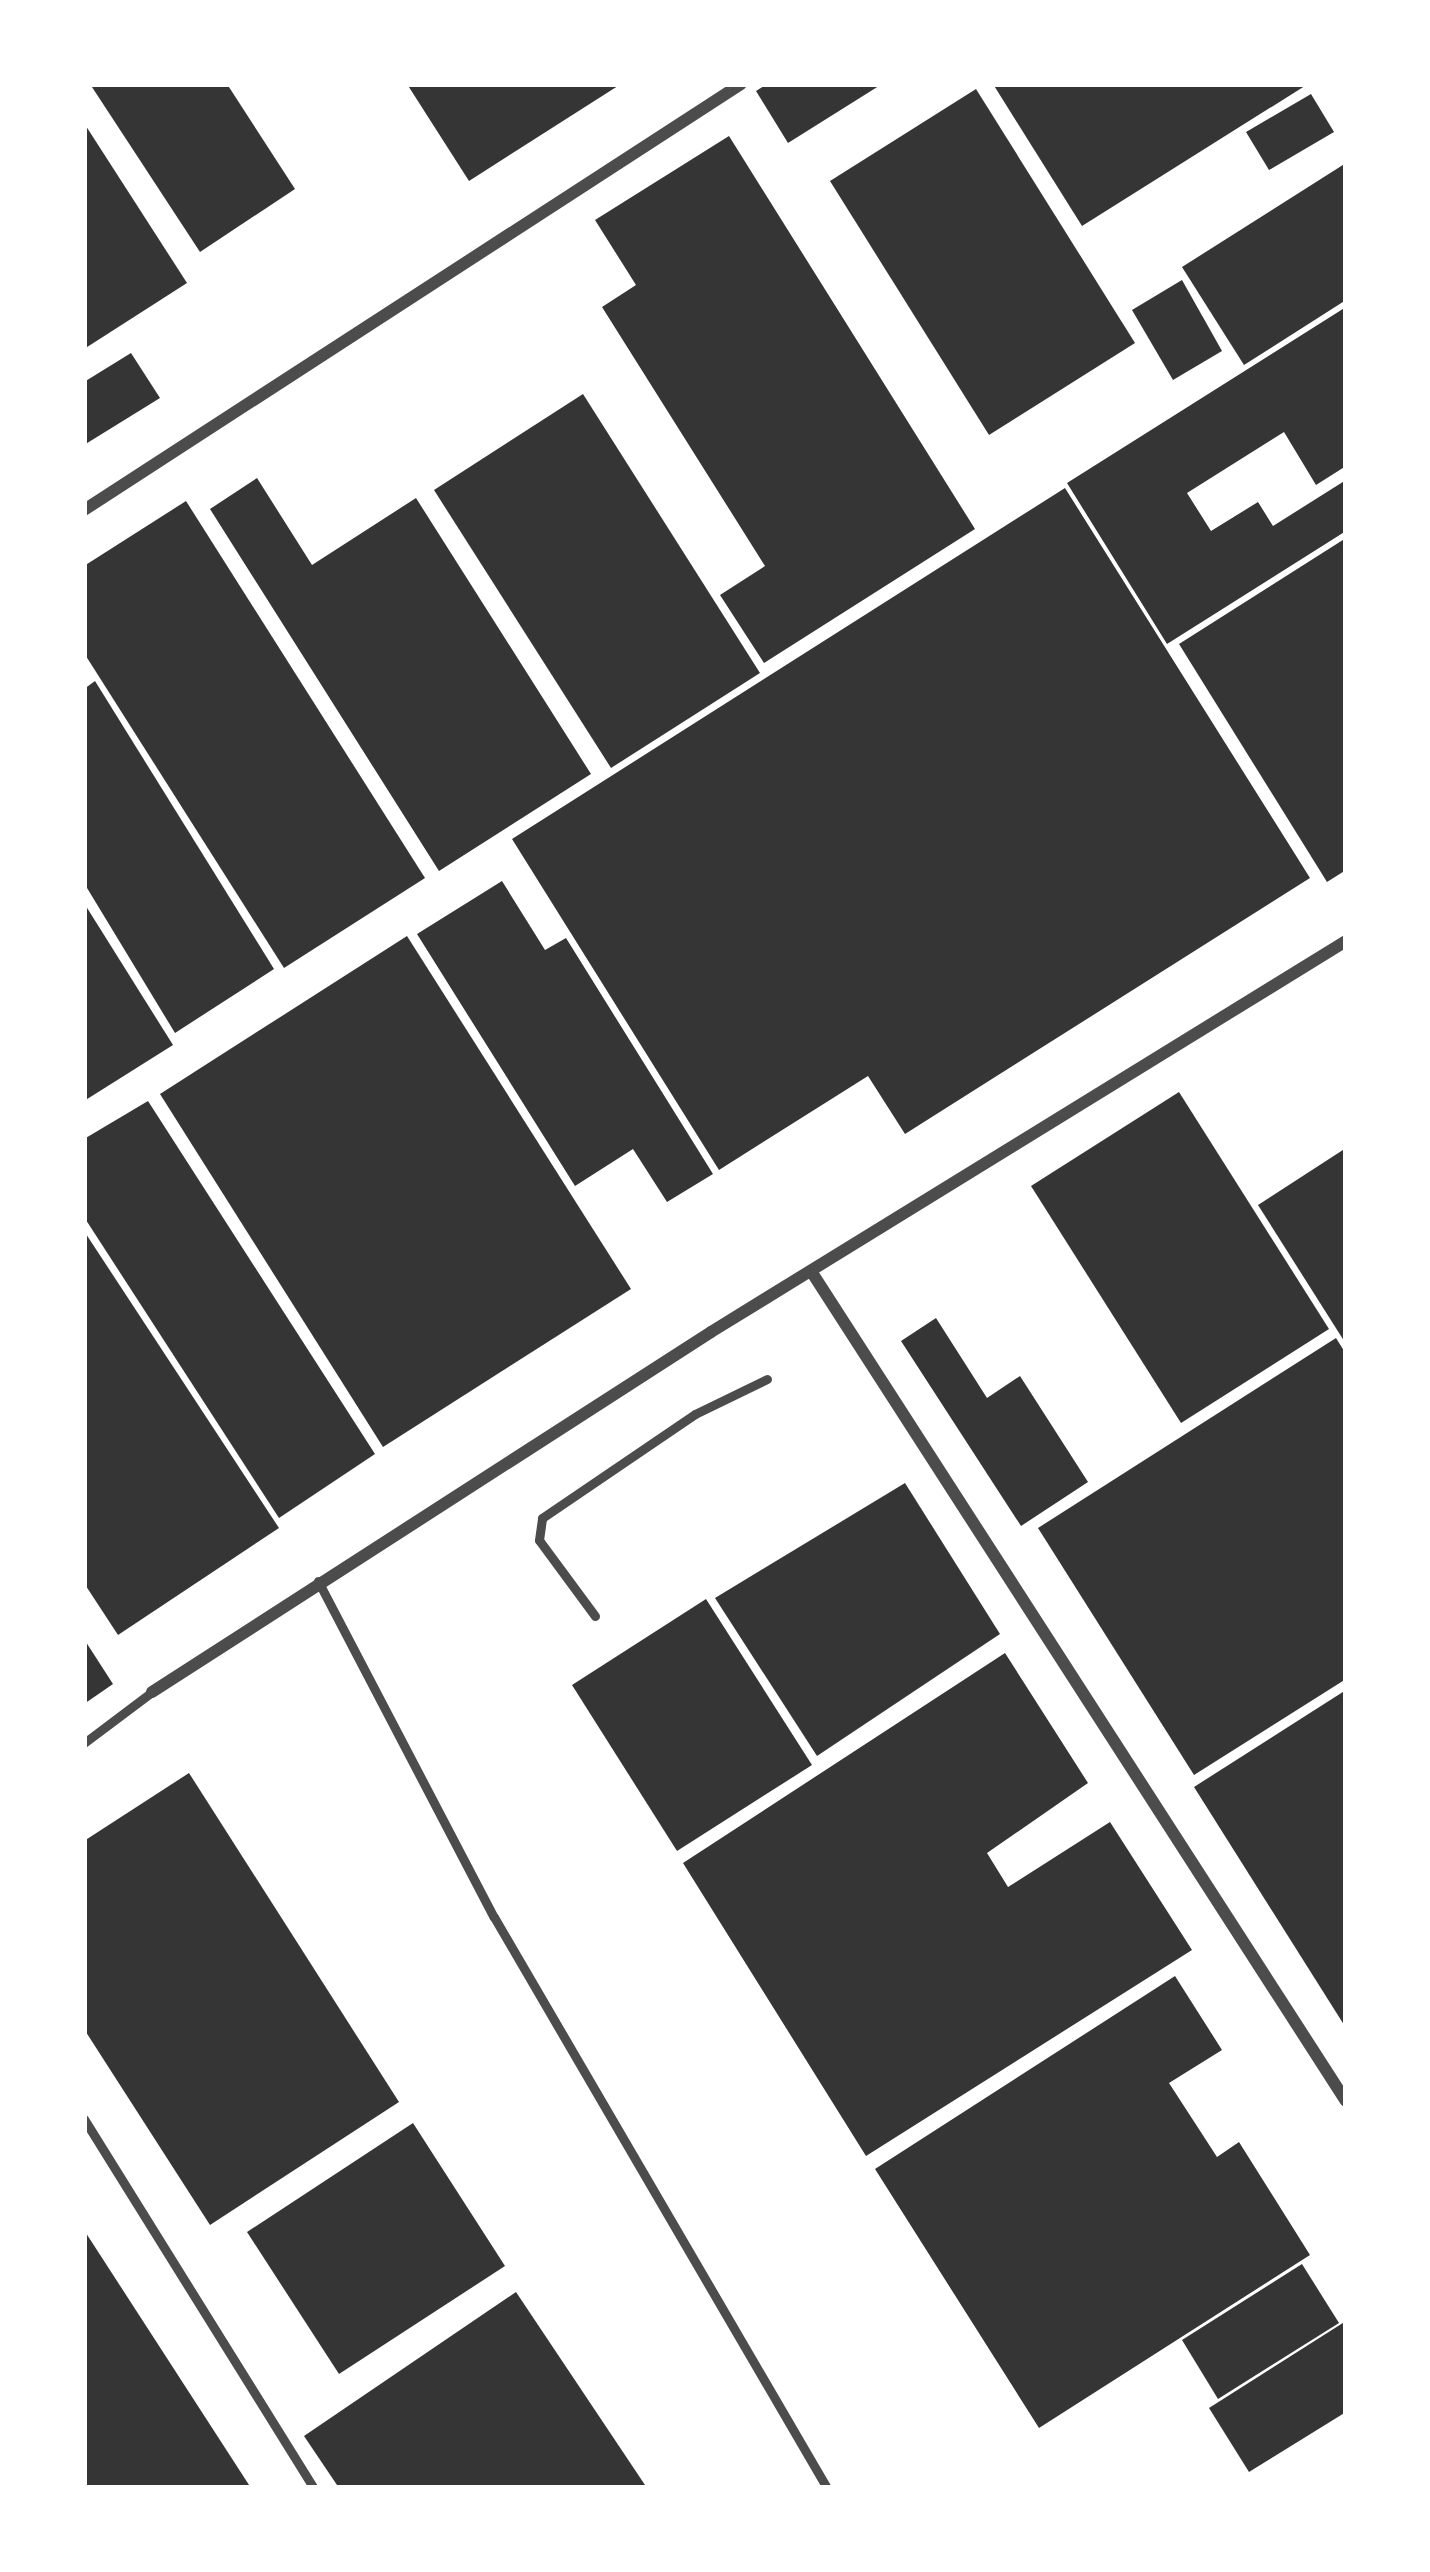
<!DOCTYPE html>
<style>
body{margin:0}
#map{position:relative;width:1430px;height:2572px;overflow:hidden;background:#fff;font-family:Helvetica,sans-serif}
div>[style]{position:absolute}
.building>*{inset:0;background:#353535}
.service>*{height:9px;margin:-4.5px;padding:0 4.5px;transform-origin:4.5px;border-radius:4.5px;background:#4c4c4c}
.minor>*{height:12px;margin:-6px;padding:0 6px;transform-origin:6px;border-radius:6px;background:#4c4c4c}
span{translate:-50% -50%;white-space:nowrap;text-align:center;line-height:1.15;-webkit-text-stroke:12px #fff;paint-order:stroke}
.frame{position:absolute;inset:0;border:87px solid #fff;pointer-events:none}
</style>
<div id="map">
<div class="building">
<i style="clip-path:polygon(90px 84px,227px 84px,295px 189px,200px 252px)"></i>
<i style="clip-path:polygon(407px 84px,621px 84px,469px 181px)"></i>
<i style="clip-path:polygon(767px 84px,882px 84px,788px 143px,756px 91px)"></i>
<i style="clip-path:polygon(993px 84px,1308px 84px,1082px 226px)"></i>
<i style="clip-path:polygon(976px 89px,1135px 343px,989px 435px,830px 181px)"></i>
<i style="clip-path:polygon(1311px 94px,1334px 132px,1269px 170px,1246px 132px)"></i>
<i style="clip-path:polygon(84px 123px,187px 283px,84px 349px)"></i>
<i style="clip-path:polygon(729px 136px,975px 529px,764px 663px,720px 595px,765px 566px,602px 307px,636px 285px,595px 220px)"></i>
<i style="clip-path:polygon(1346px 163px,1346px 300px,1244px 365px,1182px 267px)"></i>
<i style="clip-path:polygon(1182px 280px,1222px 351px,1173px 380px,1132px 310px)"></i>
<i style="clip-path:polygon(1346px 307px,1346px 466px,1316px 485px,1284px 432px,1187px 493px,1211px 531px,1258px 502px,1273px 526px,1346px 480px,1346px 531px,1167px 644px,1067px 483px)"></i>
<i style="clip-path:polygon(131px 353px,160px 398px,84px 445px,84px 382px)"></i>
<i style="clip-path:polygon(583px 394px,760px 673px,611px 768px,434px 490px)"></i>
<i style="clip-path:polygon(257px 478px,312px 565px,416px 498px,591px 774px,439px 871px,210px 509px)"></i>
<i style="clip-path:polygon(1065px 488px,1310px 878px,905px 1134px,868px 1076px,719px 1170px,512px 839px)"></i>
<i style="clip-path:polygon(186px 501px,425px 878px,284px 968px,84px 653px,84px 566px)"></i>
<i style="clip-path:polygon(1346px 538px,1346px 870px,1327px 882px,1179px 644px)"></i>
<i style="clip-path:polygon(95px 681px,274px 969px,175px 1033px,84px 883px,84px 689px)"></i>
<i style="clip-path:polygon(502px 881px,545px 950px,566px 938px,713px 1174px,667px 1202px,633px 1149px,575px 1186px,417px 934px)"></i>
<i style="clip-path:polygon(84px 903px,173px 1045px,84px 1101px)"></i>
<i style="clip-path:polygon(407px 936px,631px 1289px,383px 1447px,160px 1094px)"></i>
<i style="clip-path:polygon(1179px 1092px,1329px 1329px,1181px 1423px,1031px 1186px)"></i>
<i style="clip-path:polygon(148px 1101px,375px 1454px,279px 1518px,84px 1217px,84px 1139px)"></i>
<i style="clip-path:polygon(1346px 1148px,1346px 1344px,1258px 1205px)"></i>
<i style="clip-path:polygon(84px 1231px,279px 1528px,118px 1635px,84px 1583px)"></i>
<i style="clip-path:polygon(936px 1318px,987px 1398px,1020px 1376px,1088px 1482px,1021px 1526px,901px 1341px)"></i>
<i style="clip-path:polygon(1336px 1338px,1346px 1354px,1346px 1679px,1194px 1775px,1038px 1528px)"></i>
<i style="clip-path:polygon(905px 1483px,1000px 1634px,817px 1756px,715px 1598px)"></i>
<i style="clip-path:polygon(706px 1599px,812px 1765px,677px 1851px,572px 1685px)"></i>
<i style="clip-path:polygon(84px 1639px,113px 1684px,84px 1704px)"></i>
<i style="clip-path:polygon(1005px 1653px,1088px 1783px,987px 1853px,1008px 1887px,1110px 1822px,1192px 1950px,866px 2156px,683px 1863px)"></i>
<i style="clip-path:polygon(1346px 1690px,1346px 2028px,1194px 1787px)"></i>
<i style="clip-path:polygon(189px 1773px,399px 2102px,210px 2225px,84px 2029px,84px 1841px)"></i>
<i style="clip-path:polygon(1175px 1976px,1222px 2050px,1169px 2083px,1217px 2157px,1239px 2142px,1310px 2255px,1039px 2428px,875px 2169px)"></i>
<i style="clip-path:polygon(413px 2123px,505px 2266px,339px 2374px,247px 2232px)"></i>
<i style="clip-path:polygon(84px 2230px,251px 2488px,84px 2488px)"></i>
<i style="clip-path:polygon(1302px 2264px,1339px 2323px,1218px 2399px,1182px 2340px)"></i>
<i style="clip-path:polygon(516px 2292px,647px 2488px,339px 2488px,304px 2436px)"></i>
<i style="clip-path:polygon(1346px 2321px,1346px 2412px,1249px 2472px,1209px 2408px)"></i>
</div>
<div class="service">
<i style="left:318px;top:1581px;width:379px;rotate:62.4deg"></i>
<i style="left:494px;top:1917px;width:661px;rotate:59.75deg"></i>
<i style="left:595px;top:1616px;width:94px;rotate:-126.4deg"></i>
<i style="left:539px;top:1540px;width:22px;rotate:-82deg"></i>
<i style="left:542px;top:1518px;width:185px;rotate:-34.2deg"></i>
<i style="left:695px;top:1414px;width:80px;rotate:-25.9deg"></i>
<i style="left:84px;top:1743px;width:85px;rotate:-36.9deg"></i>
<i style="left:84px;top:2119px;width:435px;rotate:58.1deg"></i>
</div>
<div class="minor">
<i style="left:84px;top:510px;width:783px;rotate:-32.96deg"></i>
<i style="left:811px;top:1271px;width:987px;rotate:57.2deg"></i>
<i style="left:152px;top:1692px;width:665px;rotate:-32.78deg"></i>
<i style="left:711px;top:1332px;width:746px;rotate:-31.62deg"></i>
</div>
<div class="frame"></div>
</div>
